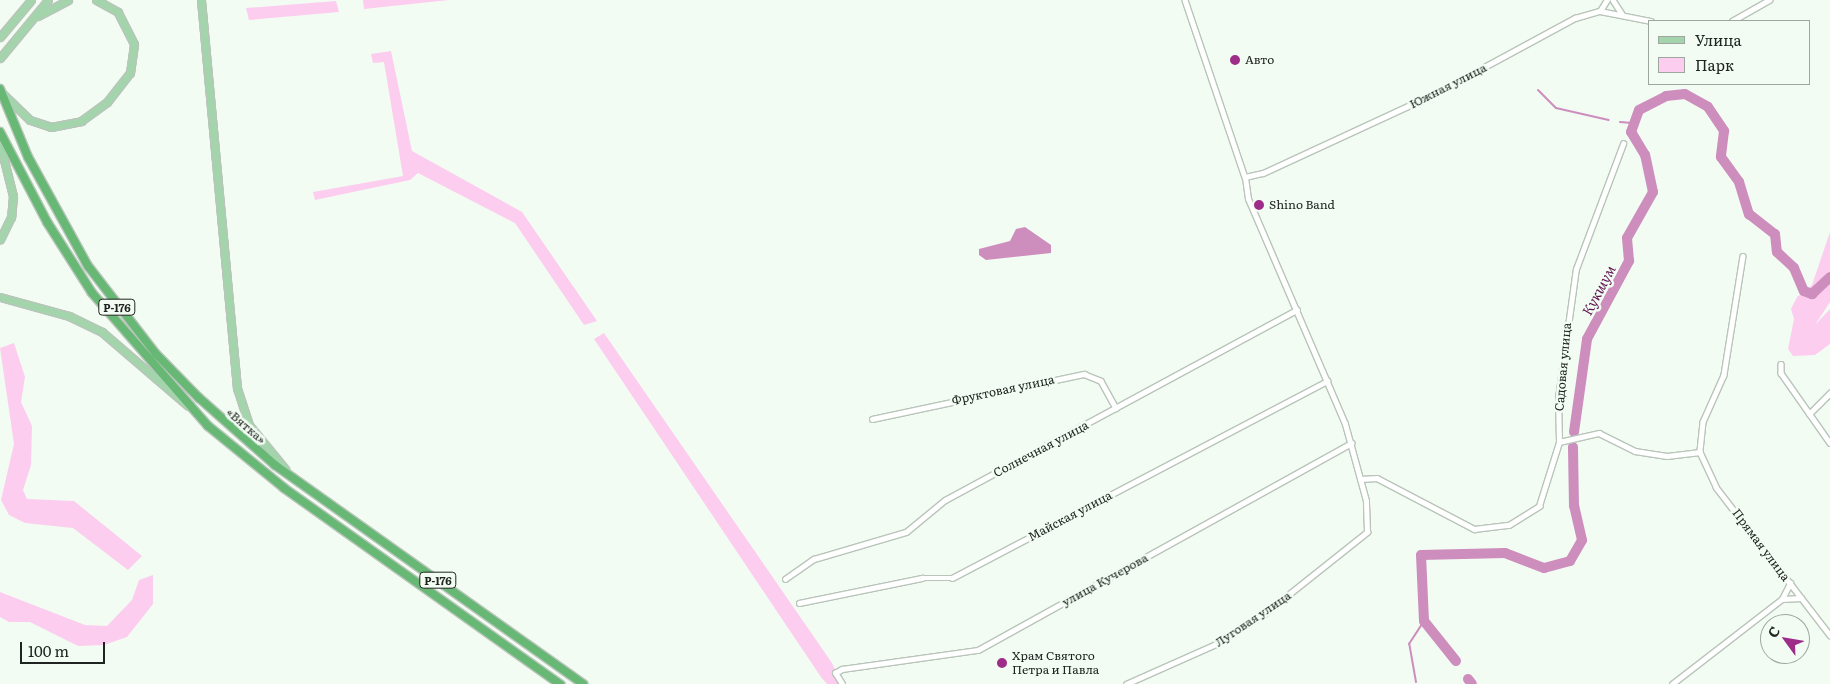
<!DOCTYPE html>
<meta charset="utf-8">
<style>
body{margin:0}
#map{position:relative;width:1830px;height:684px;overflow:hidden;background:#f2fcf3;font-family:Literata,serif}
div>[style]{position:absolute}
.green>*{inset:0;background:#fdcdef}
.water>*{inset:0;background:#cd8dbd}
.stream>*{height:2px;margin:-1px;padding:0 1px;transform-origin:1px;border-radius:1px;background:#cd8dbd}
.river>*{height:10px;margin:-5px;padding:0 5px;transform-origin:5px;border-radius:5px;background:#cd8dbd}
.roads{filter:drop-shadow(1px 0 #b9c4ba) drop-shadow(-1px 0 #b9c4ba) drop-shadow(0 1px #b9c4ba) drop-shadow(0 -1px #b9c4ba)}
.street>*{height:4.5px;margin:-2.25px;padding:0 2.25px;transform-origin:2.25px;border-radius:2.25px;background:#fff}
.primary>*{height:7px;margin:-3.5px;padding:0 3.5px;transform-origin:3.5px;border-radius:3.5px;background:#a4d4ac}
.highway>*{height:8px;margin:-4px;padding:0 4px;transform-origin:4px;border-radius:4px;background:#67b775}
.dots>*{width:14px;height:14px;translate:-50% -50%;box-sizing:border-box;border:2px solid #f2fcf3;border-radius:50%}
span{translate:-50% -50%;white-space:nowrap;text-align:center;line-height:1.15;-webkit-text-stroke:5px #f2fcf3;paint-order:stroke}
.shield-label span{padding:1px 4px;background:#f2fcf3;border:1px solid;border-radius:4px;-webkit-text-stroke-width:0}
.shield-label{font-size:11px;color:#202420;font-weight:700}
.poi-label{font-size:12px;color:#202420}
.left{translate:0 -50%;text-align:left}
.street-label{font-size:12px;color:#202420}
.water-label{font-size:14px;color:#5f1351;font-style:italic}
.legend{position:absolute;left:1648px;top:20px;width:162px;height:65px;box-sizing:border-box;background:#f2fcf3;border:1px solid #9ea69f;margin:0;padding:6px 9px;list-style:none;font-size:15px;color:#202420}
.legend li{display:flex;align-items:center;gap:10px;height:25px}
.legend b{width:25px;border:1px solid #9ea69f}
.north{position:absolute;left:1760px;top:614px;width:50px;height:50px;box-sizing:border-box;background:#f2fcf3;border:1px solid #9ea69f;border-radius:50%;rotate:302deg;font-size:14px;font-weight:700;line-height:20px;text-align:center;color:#202420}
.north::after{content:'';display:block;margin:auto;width:18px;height:22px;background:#9e2c89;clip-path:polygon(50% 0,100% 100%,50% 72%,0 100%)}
.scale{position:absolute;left:20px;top:642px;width:85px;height:22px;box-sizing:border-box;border:2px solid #202420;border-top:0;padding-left:6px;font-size:15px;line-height:18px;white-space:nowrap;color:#202420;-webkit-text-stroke:4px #f2fcf3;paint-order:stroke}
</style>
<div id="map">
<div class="green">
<i style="clip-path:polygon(363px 0,449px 0,364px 9px)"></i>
<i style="clip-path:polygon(336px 1px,339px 12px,249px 20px,246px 8px)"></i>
<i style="clip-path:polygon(391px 51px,412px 151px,522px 212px,597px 321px,584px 325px,515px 223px,418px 173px,410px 180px,315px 200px,313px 192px,403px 176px,384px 62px,373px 63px,371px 54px)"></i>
<i style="clip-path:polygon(1830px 232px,1830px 302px,1815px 325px,1830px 309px,1830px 344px,1815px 355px,1793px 356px,1788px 349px,1794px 319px,1791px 309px,1797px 297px,1812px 285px)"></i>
<i style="clip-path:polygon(604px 333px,832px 663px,842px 684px,827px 684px,821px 677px,594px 339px)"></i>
<i style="clip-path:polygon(14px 343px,25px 377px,21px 402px,32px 426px,31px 465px,23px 490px,27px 499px,74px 501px,142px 556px,128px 570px,73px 528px,25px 523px,9px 515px,1px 500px,14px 444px,0 348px)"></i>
<i style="clip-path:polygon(153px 575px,153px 604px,127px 637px,104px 645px,78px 646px,30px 622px,9px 622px,0 617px,0 592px,85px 625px,107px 626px,132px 600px,139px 580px)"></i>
</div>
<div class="water">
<i style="clip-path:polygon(1025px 227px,1051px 245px,1051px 253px,986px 260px,979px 255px,979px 249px,1010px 241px,1016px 229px)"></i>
</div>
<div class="stream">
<i style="left:1538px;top:90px;width:25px;rotate:45deg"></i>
<i style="left:1556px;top:108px;width:54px;rotate:12.8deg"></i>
<i style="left:1620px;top:122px;width:12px;rotate:5deg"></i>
<i style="left:1416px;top:682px;width:39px;rotate:-100deg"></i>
<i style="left:1409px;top:644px;width:27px;rotate:-57deg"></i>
</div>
<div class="river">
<i style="left:1574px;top:432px;width:94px;rotate:-82deg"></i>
<i style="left:1587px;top:339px;width:89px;rotate:-61.7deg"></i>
<i style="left:1629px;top:261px;width:23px;rotate:-95deg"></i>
<i style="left:1627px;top:238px;width:53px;rotate:-60.5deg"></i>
<i style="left:1653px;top:192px;width:38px;rotate:-102deg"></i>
<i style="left:1645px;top:155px;width:27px;rotate:-121deg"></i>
<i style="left:1631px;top:132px;width:23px;rotate:-70deg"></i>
<i style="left:1639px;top:110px;width:30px;rotate:-27deg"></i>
<i style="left:1666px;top:96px;width:19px;rotate:-6deg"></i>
<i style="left:1685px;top:94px;width:26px;rotate:29deg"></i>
<i style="left:1708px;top:107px;width:29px;rotate:56deg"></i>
<i style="left:1724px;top:131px;width:26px;rotate:97deg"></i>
<i style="left:1721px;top:157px;width:31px;rotate:54deg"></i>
<i style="left:1739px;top:182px;width:34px;rotate:73deg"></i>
<i style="left:1749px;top:214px;width:33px;rotate:38deg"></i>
<i style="left:1775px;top:234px;width:18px;rotate:84deg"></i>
<i style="left:1777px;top:252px;width:23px;rotate:43deg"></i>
<i style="left:1794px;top:268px;width:25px;rotate:67deg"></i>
<i style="left:1804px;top:291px;width:9px;rotate:21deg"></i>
<i style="left:1812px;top:294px;width:25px;rotate:-43deg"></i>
<i style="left:1456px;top:661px;width:51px;rotate:-128.7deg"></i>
<i style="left:1424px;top:621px;width:66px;rotate:-92.6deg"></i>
<i style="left:1421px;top:555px;width:84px;rotate:-1.4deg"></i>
<i style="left:1505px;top:553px;width:42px;rotate:21deg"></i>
<i style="left:1544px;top:568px;width:27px;rotate:-15deg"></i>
<i style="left:1570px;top:561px;width:24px;rotate:-60deg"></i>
<i style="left:1582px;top:540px;width:35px;rotate:-103deg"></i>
<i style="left:1574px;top:506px;width:59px;rotate:-91deg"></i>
<i style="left:1468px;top:679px;width:6px;rotate:51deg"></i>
</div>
<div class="roads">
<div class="street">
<i style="left:1185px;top:0;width:187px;rotate:71.3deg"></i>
<i style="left:1613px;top:0;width:17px;rotate:57deg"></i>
<i style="left:1600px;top:11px;width:13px;rotate:-58deg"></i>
<i style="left:1732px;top:21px;width:43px;rotate:-29.6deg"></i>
<i style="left:1245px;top:177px;width:18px;rotate:-13deg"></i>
<i style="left:1263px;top:173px;width:193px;rotate:-24.8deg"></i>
<i style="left:1438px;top:92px;width:156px;rotate:-28.4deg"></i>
<i style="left:1575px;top:18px;width:26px;rotate:-16deg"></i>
<i style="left:1600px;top:11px;width:52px;rotate:11.1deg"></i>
<i style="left:1743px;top:256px;width:121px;rotate:99.1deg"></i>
<i style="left:1724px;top:375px;width:51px;rotate:114.1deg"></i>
<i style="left:1703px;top:422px;width:30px;rotate:96deg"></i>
<i style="left:1700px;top:452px;width:38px;rotate:65deg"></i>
<i style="left:1716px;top:487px;width:187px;rotate:52.4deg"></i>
<i style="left:1781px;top:364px;width:9px;rotate:90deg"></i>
<i style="left:1781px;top:373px;width:85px;rotate:55deg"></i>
<i style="left:1809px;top:414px;width:30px;rotate:-45deg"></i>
<i style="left:872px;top:419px;width:217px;rotate:-12deg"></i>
<i style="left:1084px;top:374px;width:18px;rotate:22deg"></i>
<i style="left:1101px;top:381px;width:31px;rotate:61deg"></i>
<i style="left:1559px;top:442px;width:41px;rotate:-12.7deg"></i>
<i style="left:1599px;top:433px;width:40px;rotate:26.6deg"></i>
<i style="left:1635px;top:451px;width:32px;rotate:9deg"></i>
<i style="left:1667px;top:456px;width:33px;rotate:-7deg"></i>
<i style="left:1360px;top:479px;width:17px;rotate:-3deg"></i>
<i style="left:1377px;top:478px;width:110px;rotate:27.7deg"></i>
<i style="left:1474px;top:529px;width:35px;rotate:-7deg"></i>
<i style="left:1509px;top:525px;width:36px;rotate:-32deg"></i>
<i style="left:1539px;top:506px;width:67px;rotate:-72.6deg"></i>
<i style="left:1559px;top:442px;width:44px;rotate:-91.3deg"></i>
<i style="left:1558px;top:398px;width:130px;rotate:-82.1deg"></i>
<i style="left:1576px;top:269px;width:134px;rotate:-69.4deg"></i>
<i style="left:785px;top:579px;width:35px;rotate:-35deg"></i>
<i style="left:814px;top:559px;width:96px;rotate:-16.4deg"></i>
<i style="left:906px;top:532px;width:50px;rotate:-39.4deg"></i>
<i style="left:945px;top:500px;width:400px;rotate:-28.4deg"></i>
<i style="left:1782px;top:599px;width:18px;rotate:-63deg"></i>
<i style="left:799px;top:603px;width:126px;rotate:-11.5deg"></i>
<i style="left:922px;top:578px;width:30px"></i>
<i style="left:952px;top:578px;width:424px;rotate:-27.7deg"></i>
<i style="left:842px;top:684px;width:13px;rotate:-122deg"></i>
<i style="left:835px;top:673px;width:8px;rotate:-30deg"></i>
<i style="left:842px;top:669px;width:137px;rotate:-8deg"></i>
<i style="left:978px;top:650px;width:427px;rotate:-29deg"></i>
<i style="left:1126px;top:684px;width:98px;rotate:-24deg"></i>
<i style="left:1216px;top:644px;width:57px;rotate:-32deg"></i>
<i style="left:1264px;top:614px;width:132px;rotate:-38.5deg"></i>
<i style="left:1367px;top:532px;width:31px;rotate:-92deg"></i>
<i style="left:1366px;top:501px;width:80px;rotate:-105.3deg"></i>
<i style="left:1345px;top:424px;width:245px;rotate:-113.3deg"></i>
<i style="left:1248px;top:199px;width:22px;rotate:-98deg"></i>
<i style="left:1672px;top:684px;width:139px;rotate:-37.7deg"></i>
<i style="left:1782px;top:599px;width:19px;rotate:-3deg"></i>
</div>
<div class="primary">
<i style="left:201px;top:0;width:390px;rotate:84.7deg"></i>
<i style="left:237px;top:388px;width:39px;rotate:72deg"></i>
<i style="left:249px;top:425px;width:57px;rotate:50.7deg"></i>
<i style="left:38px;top:16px;width:34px;rotate:-28deg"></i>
<i style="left:0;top:37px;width:48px;rotate:-50deg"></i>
<i style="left:0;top:58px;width:75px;rotate:-50.4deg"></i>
<i style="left:3px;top:94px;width:37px;rotate:44deg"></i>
<i style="left:30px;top:120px;width:22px;rotate:18deg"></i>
<i style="left:51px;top:127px;width:31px;rotate:-11deg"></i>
<i style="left:81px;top:121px;width:32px;rotate:-36deg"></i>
<i style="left:107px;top:102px;width:37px;rotate:-52deg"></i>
<i style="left:130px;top:73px;width:29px;rotate:-82deg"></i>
<i style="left:134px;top:44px;width:36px;rotate:-117deg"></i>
<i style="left:118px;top:12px;width:25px;rotate:-151deg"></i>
<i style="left:0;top:144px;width:54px;rotate:76deg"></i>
<i style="left:13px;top:196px;width:21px;rotate:95deg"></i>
<i style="left:11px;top:217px;width:25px;rotate:116deg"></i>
<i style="left:0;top:297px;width:72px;rotate:15.4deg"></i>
<i style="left:69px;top:316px;width:37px;rotate:26deg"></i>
<i style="left:102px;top:332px;width:113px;rotate:40.7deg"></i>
</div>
<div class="highway">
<i style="left:0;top:89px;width:74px;rotate:67.6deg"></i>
<i style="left:28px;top:157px;width:124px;rotate:61.2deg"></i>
<i style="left:88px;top:266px;width:111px;rotate:52.3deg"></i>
<i style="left:156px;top:354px;width:62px;rotate:45.7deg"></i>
<i style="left:199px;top:398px;width:101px;rotate:41.4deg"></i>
<i style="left:275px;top:465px;width:378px;rotate:35.4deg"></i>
<i style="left:0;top:132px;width:102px;rotate:62.4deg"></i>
<i style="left:47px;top:222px;width:84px;rotate:57.6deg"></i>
<i style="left:92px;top:293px;width:176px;rotate:48.9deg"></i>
<i style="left:208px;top:426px;width:98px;rotate:39.2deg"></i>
<i style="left:284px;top:488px;width:339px;rotate:35.4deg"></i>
</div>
</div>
<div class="dots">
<i style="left:1235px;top:60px;background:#9e2c89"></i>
<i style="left:1259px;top:205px;background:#9e2c89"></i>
<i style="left:1002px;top:663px;background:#9e2c89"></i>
</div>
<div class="shield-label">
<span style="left:117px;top:307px">Р-176</span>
<span style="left:438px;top:580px">Р-176</span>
</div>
<div class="poi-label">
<span class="left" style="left:1245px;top:60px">Авто</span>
<span class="left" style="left:1269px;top:205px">Shino Band</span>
<span class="left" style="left:1012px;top:663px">Храм Святого<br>Петра и Павла</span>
</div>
<div class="street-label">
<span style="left:1448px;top:86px;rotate:-27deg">Южная улица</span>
<span style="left:1563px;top:367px;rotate:-85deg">Садовая улица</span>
<span style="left:1003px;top:390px;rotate:-12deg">Фруктовая улица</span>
<span style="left:246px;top:426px;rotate:41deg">«Вятка»</span>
<span style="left:1041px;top:449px;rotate:-28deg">Солнечная улица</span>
<span style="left:1070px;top:516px;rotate:-28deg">Майская улица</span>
<span style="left:1761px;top:545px;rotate:53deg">Прямая улица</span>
<span style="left:1105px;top:580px;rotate:-29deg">улица Кучерова</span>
<span style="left:1253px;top:619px;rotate:-34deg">Луговая улица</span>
</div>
<div class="water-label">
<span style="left:1598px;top:290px;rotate:-62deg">Кукшум</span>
</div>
<ul class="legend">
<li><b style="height:6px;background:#a4d4ac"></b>Улица</li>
<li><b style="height:14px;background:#fdcdef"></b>Парк</li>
</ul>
<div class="north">С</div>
<div class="scale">100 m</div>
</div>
